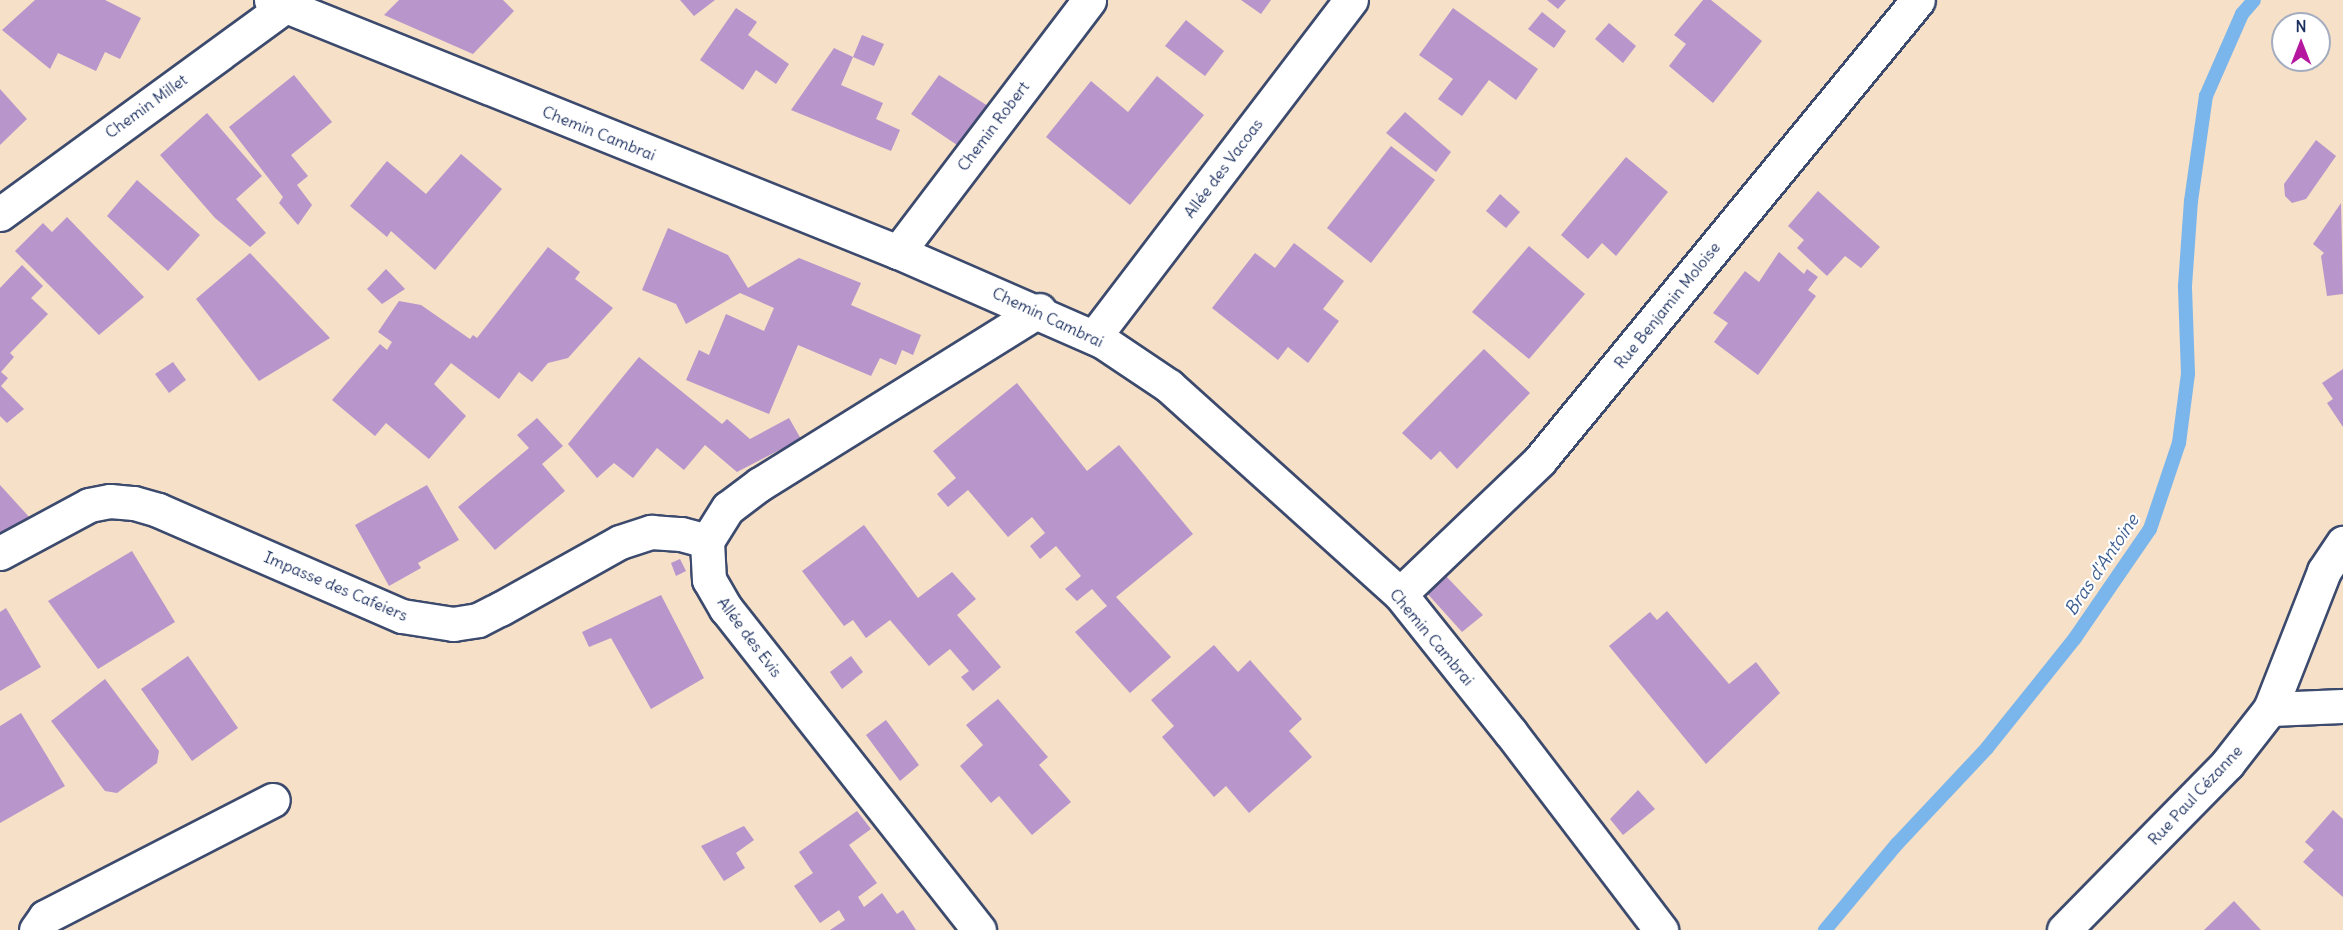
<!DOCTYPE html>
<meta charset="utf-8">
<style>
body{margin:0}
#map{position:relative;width:2343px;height:930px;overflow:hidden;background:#f6e0c7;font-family:Delius,sans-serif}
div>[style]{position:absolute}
.stream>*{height:14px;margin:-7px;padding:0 7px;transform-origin:7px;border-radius:7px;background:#7ab5eb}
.building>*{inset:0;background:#b895ca}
.roads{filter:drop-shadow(2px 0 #3c4a6e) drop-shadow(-2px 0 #3c4a6e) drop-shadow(0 2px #3c4a6e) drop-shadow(0 -2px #3c4a6e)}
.minor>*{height:33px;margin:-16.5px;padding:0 16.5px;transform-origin:16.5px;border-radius:16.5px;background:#fff}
span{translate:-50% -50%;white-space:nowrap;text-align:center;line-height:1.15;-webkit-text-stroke:4.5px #fff;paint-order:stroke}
.street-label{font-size:16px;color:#1b2f5e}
.water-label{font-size:18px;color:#3c5e8f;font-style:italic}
.north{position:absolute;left:2271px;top:12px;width:60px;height:60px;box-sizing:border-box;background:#fff;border:2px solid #a4acbf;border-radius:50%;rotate:0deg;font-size:16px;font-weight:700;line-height:24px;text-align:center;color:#1b2f5e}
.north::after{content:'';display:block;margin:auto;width:21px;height:27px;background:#b5179e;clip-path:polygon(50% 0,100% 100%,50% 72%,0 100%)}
</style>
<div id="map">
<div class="stream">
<i style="left:1825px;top:930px;width:112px;rotate:-50.1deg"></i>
<i style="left:1897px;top:844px;width:132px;rotate:-46.8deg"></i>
<i style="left:1987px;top:748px;width:141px;rotate:-51.3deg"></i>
<i style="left:2075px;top:638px;width:132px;rotate:-55.5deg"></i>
<i style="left:2150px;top:529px;width:91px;rotate:-71.4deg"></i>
<i style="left:2179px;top:443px;width:70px;rotate:-82.6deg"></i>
<i style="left:2188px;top:374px;width:88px;rotate:-92deg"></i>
<i style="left:2185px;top:286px;width:85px;rotate:-86deg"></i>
<i style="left:2191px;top:201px;width:106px;rotate:-81.9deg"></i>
<i style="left:2206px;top:96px;width:90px;rotate:-66.3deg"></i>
<i style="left:2242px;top:14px;width:18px;rotate:-49deg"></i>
</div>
<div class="building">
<i style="clip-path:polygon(35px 0,105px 0,141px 18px,120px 59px,105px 52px,96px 71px,58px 53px,50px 69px,2px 30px)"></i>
<i style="clip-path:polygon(399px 0,503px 0,514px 11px,473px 54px,384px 15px)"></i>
<i style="clip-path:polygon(680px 0,715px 0,694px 16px)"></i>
<i style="clip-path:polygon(1241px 0,1271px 0,1261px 14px)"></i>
<i style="clip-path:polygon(1547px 0,1566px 0,1558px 9px)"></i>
<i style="clip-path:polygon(1703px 0,1711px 0,1762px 41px,1713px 103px,1669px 66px,1686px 44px,1674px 35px)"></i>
<i style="clip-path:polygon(736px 8px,757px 22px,748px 35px,789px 64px,776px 84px,756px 70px,743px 90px,700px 60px)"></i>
<i style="clip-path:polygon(1453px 8px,1538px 69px,1516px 100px,1489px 80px,1462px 116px,1438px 99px,1453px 79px,1419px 55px)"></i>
<i style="clip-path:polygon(1542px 12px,1566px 31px,1554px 48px,1528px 29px)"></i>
<i style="clip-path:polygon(1186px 20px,1224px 51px,1205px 76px,1165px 46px)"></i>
<i style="clip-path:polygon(1609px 23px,1636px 46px,1623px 63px,1595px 39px)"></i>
<i style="clip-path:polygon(862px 35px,884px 44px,874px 66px,853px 57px)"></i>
<i style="clip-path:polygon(834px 48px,853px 57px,841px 85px,883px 103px,876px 119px,900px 130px,891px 151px,791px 110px)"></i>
<i style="clip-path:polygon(294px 75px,332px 122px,291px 155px,308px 176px,297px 185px,312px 205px,298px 225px,279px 203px,283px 197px,229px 127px)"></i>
<i style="clip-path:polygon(939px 75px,988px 106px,957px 145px,911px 114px)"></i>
<i style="clip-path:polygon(1157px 76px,1204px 115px,1130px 205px,1046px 137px,1091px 81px,1128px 112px)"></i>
<i style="clip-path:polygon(0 89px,27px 119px,0 145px)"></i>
<i style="clip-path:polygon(1405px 112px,1451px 152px,1436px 172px,1386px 133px)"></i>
<i style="clip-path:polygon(207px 113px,262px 176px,236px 199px,266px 233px,250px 247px,215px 218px,160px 155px)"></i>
<i style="clip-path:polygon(2316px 140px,2336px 156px,2306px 199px,2292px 203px,2285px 196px,2284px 184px)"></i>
<i style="clip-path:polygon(1391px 146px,1435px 180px,1371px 263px,1327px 228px)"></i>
<i style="clip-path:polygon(461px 154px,502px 189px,435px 270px,391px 231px,387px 237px,350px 206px,387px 161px,426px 194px)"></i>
<i style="clip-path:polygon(1626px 157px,1668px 192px,1616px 256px,1602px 243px,1588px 259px,1561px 235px)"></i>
<i style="clip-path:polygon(137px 180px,200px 235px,168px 271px,107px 216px)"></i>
<i style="clip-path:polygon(1818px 191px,1880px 247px,1861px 268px,1845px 256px,1827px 276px,1797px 248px,1804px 240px,1788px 226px)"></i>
<i style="clip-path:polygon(1500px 194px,1520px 212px,1506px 228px,1486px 211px)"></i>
<i style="clip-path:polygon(2341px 203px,2343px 294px,2327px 296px,2321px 256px,2324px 253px,2313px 244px)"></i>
<i style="clip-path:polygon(67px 217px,144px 297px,99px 335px,15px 251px,43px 223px,52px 232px)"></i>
<i style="clip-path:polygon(668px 228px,728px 255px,748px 288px,799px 258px,861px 283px,851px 305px,921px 335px,913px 355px,902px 350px,896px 365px,880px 358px,871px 376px,798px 345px,769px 414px,686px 380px,699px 350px,709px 355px,726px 314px,764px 331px,774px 308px,740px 293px,686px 324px,676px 304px,642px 290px)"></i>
<i style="clip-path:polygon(1294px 243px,1344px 281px,1323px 309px,1339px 321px,1308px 363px,1288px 347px,1278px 360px,1212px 308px,1255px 253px,1275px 268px)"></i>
<i style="clip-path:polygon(1529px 246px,1585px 294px,1529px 359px,1472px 312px)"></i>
<i style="clip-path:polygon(548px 247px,580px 272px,575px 279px,613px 308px,568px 358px,548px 363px,532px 382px,519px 372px,499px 399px,451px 363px,434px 384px,466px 416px,429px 459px,386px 423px,375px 436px,332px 400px,380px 344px,387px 350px,392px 342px,378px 332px,399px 301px,421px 305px,470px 339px,473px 335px,477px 338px)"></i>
<i style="clip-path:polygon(1779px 252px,1804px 274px,1807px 269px,1818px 277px,1808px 290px,1816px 296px,1758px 375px,1714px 342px,1728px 323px,1713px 313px,1745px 271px,1759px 282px)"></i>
<i style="clip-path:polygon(250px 253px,330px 338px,259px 381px,196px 299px)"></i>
<i style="clip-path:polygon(22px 265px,43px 286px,31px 298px,48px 314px,10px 353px,14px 357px,1px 372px,8px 378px,1px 386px,24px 409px,7px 423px,0 416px,0 288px)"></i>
<i style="clip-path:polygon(386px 269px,405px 289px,382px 304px,367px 289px)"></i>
<i style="clip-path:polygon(1484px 349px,1530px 393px,1457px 469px,1440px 451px,1431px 460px,1402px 433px)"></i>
<i style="clip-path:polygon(639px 357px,722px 424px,727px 419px,750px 439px,789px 418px,801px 439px,737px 472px,705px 445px,684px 470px,657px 448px,633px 478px,614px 463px,597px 478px,568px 444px)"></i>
<i style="clip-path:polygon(173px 362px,186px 380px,169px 393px,155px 374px)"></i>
<i style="clip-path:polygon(2343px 369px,2343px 427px,2327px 403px,2333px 399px,2322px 383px)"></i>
<i style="clip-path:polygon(1017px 383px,1087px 471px,1119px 445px,1193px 534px,1116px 597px,1171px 657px,1130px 693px,1075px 632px,1107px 606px,1092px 589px,1077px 601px,1065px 589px,1081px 576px,1056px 546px,1040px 559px,1030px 546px,1045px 533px,1032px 517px,1008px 537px,968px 490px,948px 507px,937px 494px,956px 478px,933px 451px)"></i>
<i style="clip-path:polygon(537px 418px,563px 446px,542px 464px,565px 491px,495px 550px,458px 507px,529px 448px,517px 435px)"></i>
<i style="clip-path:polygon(0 485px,31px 519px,0 535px)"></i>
<i style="clip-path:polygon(427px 485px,459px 540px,418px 563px,421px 568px,389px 586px,355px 525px)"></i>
<i style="clip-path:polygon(864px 525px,918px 598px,952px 572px,976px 599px,957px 615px,1001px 667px,973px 691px,961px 677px,969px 671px,950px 649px,929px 666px,890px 620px,866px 638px,853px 620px,844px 626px,802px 571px)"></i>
<i style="clip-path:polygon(132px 551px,175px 622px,98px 669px,48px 601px)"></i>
<i style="clip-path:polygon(680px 559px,686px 571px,676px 576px,671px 563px)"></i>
<i style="clip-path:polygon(1444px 574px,1483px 615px,1462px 632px,1426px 592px)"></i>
<i style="clip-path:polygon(661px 595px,704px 678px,651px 709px,611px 638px,589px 647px,582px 632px)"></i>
<i style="clip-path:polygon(6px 608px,41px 667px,0 691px,0 612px)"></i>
<i style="clip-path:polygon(1667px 611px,1729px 684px,1756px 662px,1780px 693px,1706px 764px,1609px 646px,1650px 612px,1657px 620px)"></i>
<i style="clip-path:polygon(1214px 645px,1238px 672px,1250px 660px,1302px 719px,1289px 731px,1312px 757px,1249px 813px,1226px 786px,1214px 797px,1162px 737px,1174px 726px,1151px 700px)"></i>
<i style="clip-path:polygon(188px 656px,238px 728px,192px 761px,141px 689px)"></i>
<i style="clip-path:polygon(851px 656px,863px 672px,842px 689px,830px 672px)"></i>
<i style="clip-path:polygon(105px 679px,159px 751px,157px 763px,117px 793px,105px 791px,51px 721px)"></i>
<i style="clip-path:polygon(998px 699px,1048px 757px,1039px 765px,1071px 802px,1032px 835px,999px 796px,991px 803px,960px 766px,983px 745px,966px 725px)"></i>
<i style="clip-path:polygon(21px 713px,65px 786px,0 823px,0 726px)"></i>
<i style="clip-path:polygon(886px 720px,919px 765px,900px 781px,866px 735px)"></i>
<i style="clip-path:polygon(1638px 790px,1655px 809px,1623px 835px,1610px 819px)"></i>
<i style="clip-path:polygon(2333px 810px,2343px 819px,2343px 897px,2303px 862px,2314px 850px,2305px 842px)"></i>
<i style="clip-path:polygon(857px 811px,871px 829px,849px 845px,877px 883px,858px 897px,864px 907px,882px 893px,897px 914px,903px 910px,916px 930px,830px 930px,845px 920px,839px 910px,820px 923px,794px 886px,813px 873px,799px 852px)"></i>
<i style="clip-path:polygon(744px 826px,754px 840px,736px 853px,745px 868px,724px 881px,701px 846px)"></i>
<i style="clip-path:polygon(2234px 901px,2261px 930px,2204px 930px)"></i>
</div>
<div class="roads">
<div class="minor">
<i style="left:271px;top:0;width:676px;rotate:21.9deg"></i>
<i style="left:898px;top:252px;width:223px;rotate:23.6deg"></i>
<i style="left:1102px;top:341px;width:81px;rotate:33.9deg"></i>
<i style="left:1169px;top:386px;width:311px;rotate:42deg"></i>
<i style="left:1400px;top:594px;width:178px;rotate:51.4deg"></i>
<i style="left:1511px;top:733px;width:248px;rotate:52.7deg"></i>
<i style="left:0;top:214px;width:364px;rotate:-36.1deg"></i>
<i style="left:898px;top:252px;width:316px;rotate:-52.8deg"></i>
<i style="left:1094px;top:337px;width:424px;rotate:-52.7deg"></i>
<i style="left:0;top:553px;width:101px;rotate:-28.3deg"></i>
<i style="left:89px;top:505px;width:21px;rotate:-11deg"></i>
<i style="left:110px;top:501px;width:24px;rotate:5deg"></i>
<i style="left:134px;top:503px;width:25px;rotate:16deg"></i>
<i style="left:158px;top:510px;width:266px;rotate:23.5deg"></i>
<i style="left:402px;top:616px;width:52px;rotate:8.9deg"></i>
<i style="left:453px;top:624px;width:25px;rotate:-9deg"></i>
<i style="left:478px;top:620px;width:25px;rotate:-27deg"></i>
<i style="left:500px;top:609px;width:137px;rotate:-29.2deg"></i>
<i style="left:620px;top:542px;width:33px;rotate:-18deg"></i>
<i style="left:651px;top:532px;width:30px;rotate:4deg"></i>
<i style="left:681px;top:534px;width:27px;rotate:15deg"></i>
<i style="left:1400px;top:594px;width:194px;rotate:-43.7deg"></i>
<i style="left:1540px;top:460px;width:595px;rotate:-50.59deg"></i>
<i style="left:2270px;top:709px;width:73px;rotate:-2.4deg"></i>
<i style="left:36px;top:930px;width:16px;rotate:-55deg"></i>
<i style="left:45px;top:917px;width:256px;rotate:-27.2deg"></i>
<i style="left:979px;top:930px;width:409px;rotate:-128.2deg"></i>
<i style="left:726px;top:609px;width:34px;rotate:-120deg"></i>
<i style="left:709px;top:580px;width:39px;rotate:-93deg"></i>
<i style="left:707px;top:541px;width:39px;rotate:-58deg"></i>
<i style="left:728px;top:508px;width:40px;rotate:-37deg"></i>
<i style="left:760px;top:484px;width:329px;rotate:-31.9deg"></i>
<i style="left:2064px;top:930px;width:233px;rotate:-45.5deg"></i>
<i style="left:2227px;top:764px;width:70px;rotate:-52deg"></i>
<i style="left:2270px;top:709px;width:148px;rotate:-68.6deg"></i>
<i style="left:2324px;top:571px;width:34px;rotate:-56deg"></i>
</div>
</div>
<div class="street-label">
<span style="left:146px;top:106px;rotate:-36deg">Chemin Millet</span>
<span style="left:993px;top:126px;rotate:-53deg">Chemin Robert</span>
<span style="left:599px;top:133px;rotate:22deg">Chemin Cambrai</span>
<span style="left:1223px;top:168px;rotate:-53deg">Allée des Vacoas</span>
<span style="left:1667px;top:305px;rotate:-51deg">Rue Benjamin Moloise</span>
<span style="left:1048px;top:317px;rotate:25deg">Chemin Cambrai</span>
<span style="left:336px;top:586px;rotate:23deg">Impasse des Cafeiers</span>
<span style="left:750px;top:637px;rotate:53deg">Allée des Evis</span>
<span style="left:1432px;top:637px;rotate:50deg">Chemin Cambrai</span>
<span style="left:2195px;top:795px;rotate:-47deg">Rue Paul Cézanne</span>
</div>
<div class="water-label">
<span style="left:2102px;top:565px;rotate:-56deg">Bras d'Antoine</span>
</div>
<div class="north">N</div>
</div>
